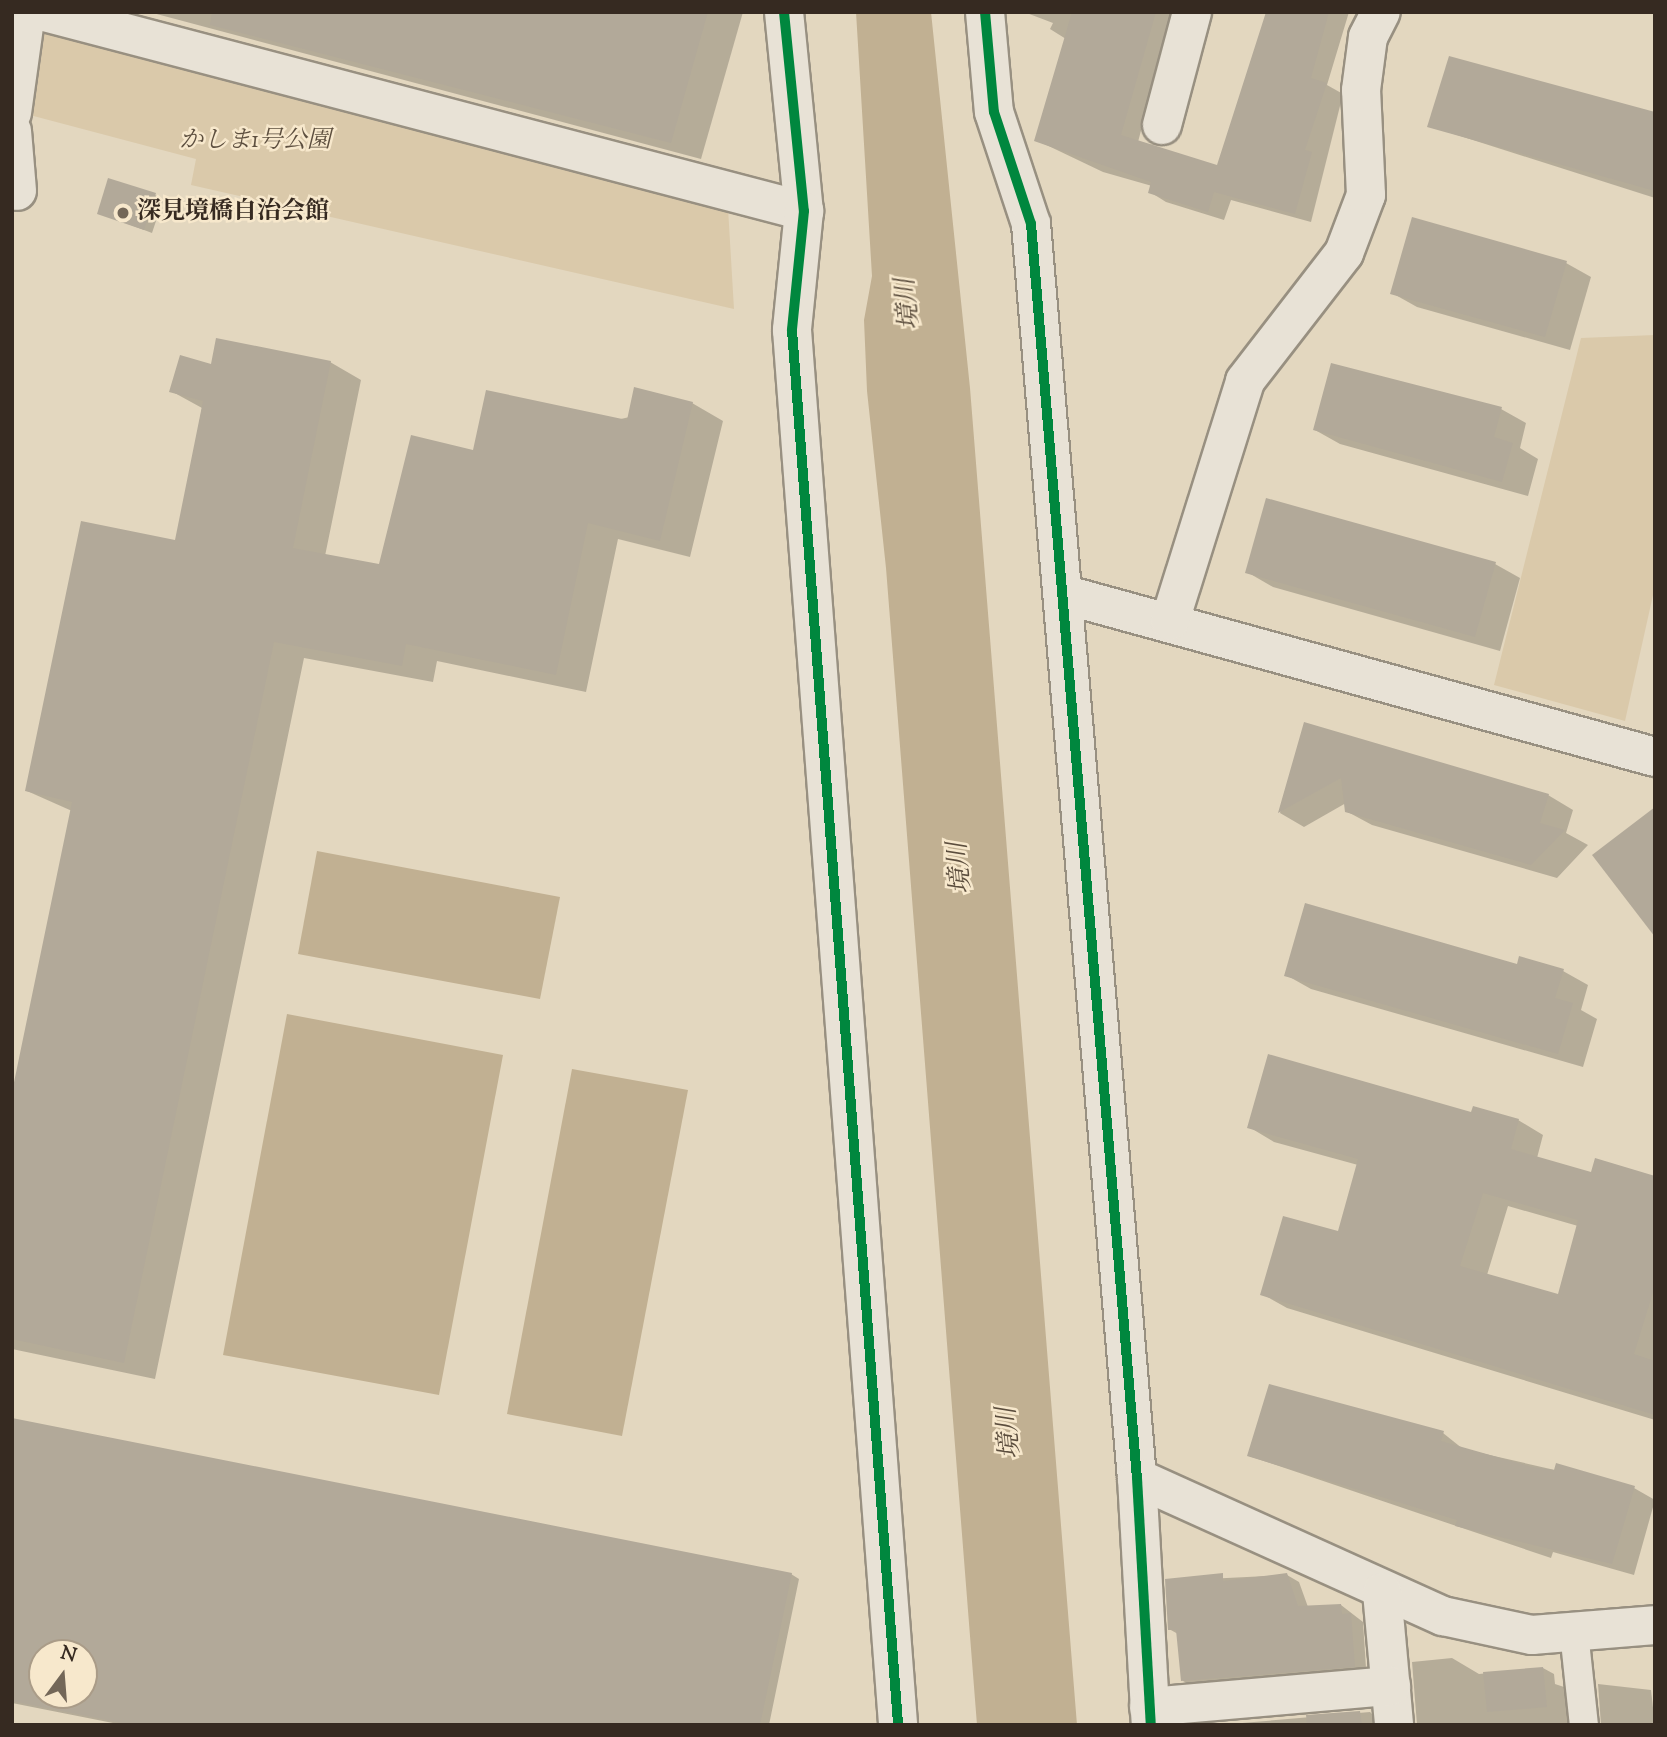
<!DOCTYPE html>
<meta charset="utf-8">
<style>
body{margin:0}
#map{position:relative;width:1667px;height:1737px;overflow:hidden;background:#e3d7bf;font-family:"Sorts Mill Goudy","Noto Serif JP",serif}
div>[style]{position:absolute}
.green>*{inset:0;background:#dac9aa}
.water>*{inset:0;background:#c1b092}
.shadow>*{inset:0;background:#0003}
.building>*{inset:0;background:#b2a999}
.roads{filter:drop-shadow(2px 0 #989081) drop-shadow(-2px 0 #989081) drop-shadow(0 2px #989081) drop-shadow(0 -2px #989081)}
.service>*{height:28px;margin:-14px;padding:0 14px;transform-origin:14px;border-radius:14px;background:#e8e2d6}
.minor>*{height:38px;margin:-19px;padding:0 19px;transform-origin:19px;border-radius:19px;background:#e8e2d6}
.tertiary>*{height:38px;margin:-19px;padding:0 19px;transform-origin:19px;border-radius:19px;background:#e8e2d6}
.cycleway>*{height:10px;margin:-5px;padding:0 5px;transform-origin:5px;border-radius:5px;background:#00873e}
.dots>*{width:19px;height:19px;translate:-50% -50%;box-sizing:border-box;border:4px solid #f7e8cc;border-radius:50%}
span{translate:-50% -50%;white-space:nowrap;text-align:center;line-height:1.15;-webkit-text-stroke:5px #f7e8cc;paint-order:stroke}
.park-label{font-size:24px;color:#5d4f3f;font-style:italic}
.poi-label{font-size:24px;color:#362a21;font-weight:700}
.left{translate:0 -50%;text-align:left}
.water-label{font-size:26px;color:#5b4d3d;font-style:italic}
.frame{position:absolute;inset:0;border:14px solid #362a21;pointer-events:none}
.north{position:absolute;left:28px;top:1639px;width:70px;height:70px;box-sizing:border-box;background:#f7e8cc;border:2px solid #aa9c88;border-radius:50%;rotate:16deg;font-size:19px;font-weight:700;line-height:28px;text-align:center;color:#362a21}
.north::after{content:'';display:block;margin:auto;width:24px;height:32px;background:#736758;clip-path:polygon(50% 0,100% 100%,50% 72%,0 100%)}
</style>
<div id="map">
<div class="green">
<i style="clip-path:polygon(38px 28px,728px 208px,734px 309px,191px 185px,196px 159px,26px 114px)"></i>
<i style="clip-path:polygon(1655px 335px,1655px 586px,1625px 721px,1494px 685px,1581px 338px)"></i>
</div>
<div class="water">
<i style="clip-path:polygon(856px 12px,931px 12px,970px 388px,1077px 1725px,977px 1725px,886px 568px,867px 391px,864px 320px,872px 276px)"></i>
<i style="clip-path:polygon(317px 851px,560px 897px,540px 999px,298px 954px)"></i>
<i style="clip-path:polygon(287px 1014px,503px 1055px,439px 1395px,223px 1355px)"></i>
<i style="clip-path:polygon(572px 1069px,688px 1090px,622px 1436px,507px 1414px)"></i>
</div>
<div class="shadow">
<i style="clip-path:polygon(149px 12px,743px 12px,701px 159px)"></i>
<i style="clip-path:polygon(1024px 12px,1172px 12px,1138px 142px,1218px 167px,1267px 12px,1349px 12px,1327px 85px,1343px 94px,1311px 222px,1231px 200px,1224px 220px,1166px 202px,1150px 192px,1152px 186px,1103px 172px,1036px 140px,1066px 39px,1050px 29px,1053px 23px)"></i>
<i style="clip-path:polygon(1450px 58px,1655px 116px,1655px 198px,1429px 126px)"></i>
<i style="clip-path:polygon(155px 195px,163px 200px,152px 233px,99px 213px)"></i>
<i style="clip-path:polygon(1566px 263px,1591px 277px,1570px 350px,1417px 307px,1392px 293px)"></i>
<i style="clip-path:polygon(330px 362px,361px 380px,325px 556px,380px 566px,474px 452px,692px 403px,723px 421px,690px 557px,618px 539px,586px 692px,437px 661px,433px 682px,304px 658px,155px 1379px,12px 1349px,12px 1100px,72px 811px,27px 791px,177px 542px,202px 408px,171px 391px,212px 366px)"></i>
<i style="clip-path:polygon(1501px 409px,1526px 423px,1520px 448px,1538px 459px,1528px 496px,1340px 444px,1315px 430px)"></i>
<i style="clip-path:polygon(1495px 564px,1520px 578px,1500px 651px,1273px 587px,1247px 572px)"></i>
<i style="clip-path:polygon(1305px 724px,1548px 795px,1573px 810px,1566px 833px,1588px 845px,1557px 878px,1372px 825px,1346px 811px,1346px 803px,1304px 827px,1280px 813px)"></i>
<i style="clip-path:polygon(1518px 966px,1563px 971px,1588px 985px,1581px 1010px,1597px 1019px,1583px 1067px,1311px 989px,1286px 975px)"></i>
<i style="clip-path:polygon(evenodd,1473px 1115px,1518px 1120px,1543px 1135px,1537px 1158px,1592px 1174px,1655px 1177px,1655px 1420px,1287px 1308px,1262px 1294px,1339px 1233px,1358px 1165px,1274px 1142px,1249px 1127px,1473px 1115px,1508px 1206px,1578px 1226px,1560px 1296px,1487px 1275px,1508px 1206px)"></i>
<i style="clip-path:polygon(evenodd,12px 1420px,791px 1574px,799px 1579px,769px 1725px,123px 1725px,12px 1703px,12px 1420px,42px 1653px,84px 1653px,84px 1695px,42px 1695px,42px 1653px)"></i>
<i style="clip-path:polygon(1443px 1433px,1463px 1449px,1634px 1488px,1655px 1500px,1634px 1575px,1553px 1552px,1551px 1558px,1249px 1456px)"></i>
<i style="clip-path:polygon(1287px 1575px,1299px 1582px,1308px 1607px,1341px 1605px,1363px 1622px,1366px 1668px,1375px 1673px,1196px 1688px,1183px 1681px,1178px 1634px,1169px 1629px,1166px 1581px)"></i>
<i style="clip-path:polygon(1452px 1658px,1479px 1674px,1543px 1668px,1554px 1674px,1555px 1684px,1573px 1690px,1577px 1725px,1417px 1725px,1412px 1662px)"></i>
<i style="clip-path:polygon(1598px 1684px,1651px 1690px,1655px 1725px,1601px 1725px)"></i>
<i style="clip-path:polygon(1370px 1712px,1383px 1725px,1218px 1725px)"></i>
</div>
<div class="building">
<i style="clip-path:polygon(212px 12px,708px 12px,671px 143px,210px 25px)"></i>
<i style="clip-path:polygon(1072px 12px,1156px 12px,1121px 135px,1217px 165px,1266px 12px,1329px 12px,1311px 78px,1327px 83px,1305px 150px,1312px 152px,1295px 214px,1214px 192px,1208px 212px,1148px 193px,1151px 182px,1034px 141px)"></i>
<i style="clip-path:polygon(1449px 56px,1655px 112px,1655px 191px,1427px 127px)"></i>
<i style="clip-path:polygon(108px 178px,156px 193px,144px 230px,97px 214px)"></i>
<i style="clip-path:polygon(1412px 217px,1567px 261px,1545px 337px,1390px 294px)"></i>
<i style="clip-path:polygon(216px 338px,331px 361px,293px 548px,379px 564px,411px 435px,473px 450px,486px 390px,627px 420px,634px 387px,693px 402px,660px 541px,588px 523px,556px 675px,406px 644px,402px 666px,274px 642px,124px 1363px,12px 1339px,12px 1092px,72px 802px,25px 791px,81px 521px,175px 540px,203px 401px,169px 392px,180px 355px,211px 364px)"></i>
<i style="clip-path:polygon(1331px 363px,1502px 407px,1494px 437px,1513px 443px,1502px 482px,1313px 430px)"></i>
<i style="clip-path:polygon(1266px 498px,1496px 562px,1475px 637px,1245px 573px)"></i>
<i style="clip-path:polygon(1304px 722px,1549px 794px,1540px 823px,1565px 830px,1531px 865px,1345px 812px,1341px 778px,1278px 813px)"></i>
<i style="clip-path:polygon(1655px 807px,1655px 937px,1592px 855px)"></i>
<i style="clip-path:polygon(1305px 903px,1517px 964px,1519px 956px,1564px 969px,1555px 998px,1573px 1003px,1558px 1054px,1284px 976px)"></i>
<i style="clip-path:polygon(evenodd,1268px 1054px,1471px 1112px,1473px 1106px,1519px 1119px,1511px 1149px,1591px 1172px,1595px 1158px,1655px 1176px,1655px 1286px,1634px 1354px,1655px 1361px,1655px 1415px,1260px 1295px,1283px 1216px,1338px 1231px,1358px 1159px,1247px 1128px,1268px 1054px,1483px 1193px,1578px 1220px,1558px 1294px,1460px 1266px,1483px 1193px)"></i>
<i style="clip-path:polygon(1269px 1384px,1444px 1431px,1441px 1441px,1532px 1467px,1554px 1470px,1556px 1463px,1635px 1486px,1612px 1564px,1455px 1526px,1457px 1520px,1247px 1456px)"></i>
<i style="clip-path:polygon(evenodd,12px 1418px,792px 1573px,760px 1725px,132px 1725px,12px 1701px,12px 1418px,42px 1653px,84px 1653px,84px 1695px,42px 1695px,42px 1653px)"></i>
<i style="clip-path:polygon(1223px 1573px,1223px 1581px,1287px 1573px,1298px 1606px,1341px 1604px,1342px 1614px,1351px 1613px,1355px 1667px,1181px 1681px,1176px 1630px,1168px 1630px,1165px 1579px)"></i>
<i style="clip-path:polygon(1543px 1667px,1547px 1707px,1487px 1712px,1483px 1672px)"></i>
<i style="clip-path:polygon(1360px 1711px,1362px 1725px,1307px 1725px,1306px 1715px)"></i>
</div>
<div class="roads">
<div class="service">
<i style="left:1574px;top:1632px;width:94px;rotate:83.9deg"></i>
</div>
<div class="minor">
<i style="left:45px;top:12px;width:785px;rotate:14.69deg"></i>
<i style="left:784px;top:12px;width:200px;rotate:84.3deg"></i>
<i style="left:804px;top:211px;width:120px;rotate:95.8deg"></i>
<i style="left:985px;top:12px;width:100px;rotate:84.9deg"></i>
<i style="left:994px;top:112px;width:118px;rotate:71.7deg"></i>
<i style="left:1031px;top:224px;width:1258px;rotate:85.17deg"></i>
<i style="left:1137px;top:1478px;width:247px;rotate:86.8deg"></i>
<i style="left:12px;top:113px;width:102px;rotate:-82.1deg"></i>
<i style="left:1162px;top:125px;width:117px;rotate:-75.1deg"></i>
<i style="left:12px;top:131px;width:60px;rotate:85.2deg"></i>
<i style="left:1066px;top:595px;width:611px;rotate:15.38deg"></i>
<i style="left:1170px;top:621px;width:251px;rotate:-72.6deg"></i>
<i style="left:1245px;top:381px;width:162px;rotate:-52.3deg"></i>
<i style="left:1344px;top:253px;width:62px;rotate:-69.2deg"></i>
<i style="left:1366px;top:195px;width:105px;rotate:-92.7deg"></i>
<i style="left:1361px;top:90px;width:53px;rotate:-82.5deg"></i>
<i style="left:1368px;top:37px;width:28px;rotate:-63deg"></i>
<i style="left:1137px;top:1478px;width:336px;rotate:24.3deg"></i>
<i style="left:1443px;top:1616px;width:91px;rotate:12.1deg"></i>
<i style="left:1532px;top:1635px;width:123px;rotate:-4.6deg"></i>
<i style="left:1382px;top:1592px;width:134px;rotate:84.8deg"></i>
<i style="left:1149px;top:1707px;width:243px;rotate:-5deg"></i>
</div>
<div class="tertiary">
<i style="left:792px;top:330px;width:1399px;rotate:85.65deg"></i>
</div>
</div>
<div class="cycleway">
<i style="left:784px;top:12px;width:200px;rotate:84.3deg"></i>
<i style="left:804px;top:211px;width:120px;rotate:95.8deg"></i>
<i style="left:792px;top:330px;width:1399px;rotate:85.65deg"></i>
<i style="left:985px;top:12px;width:100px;rotate:84.9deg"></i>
<i style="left:994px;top:112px;width:118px;rotate:71.7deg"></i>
<i style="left:1031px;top:224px;width:1258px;rotate:85.17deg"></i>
<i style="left:1137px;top:1478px;width:247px;rotate:86.8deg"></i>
</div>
<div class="dots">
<i style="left:123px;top:213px;background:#736758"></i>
</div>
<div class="park-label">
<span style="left:255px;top:142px">かしま1号公園</span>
</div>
<div class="poi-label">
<span class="left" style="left:137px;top:213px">深見境橋自治会館</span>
</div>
<div class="water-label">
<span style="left:909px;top:304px;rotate:-96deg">境川</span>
<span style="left:961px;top:868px;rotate:-95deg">境川</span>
<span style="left:1010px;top:1433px;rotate:-95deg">境川</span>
</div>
<div class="frame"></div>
<div class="north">N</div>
</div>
